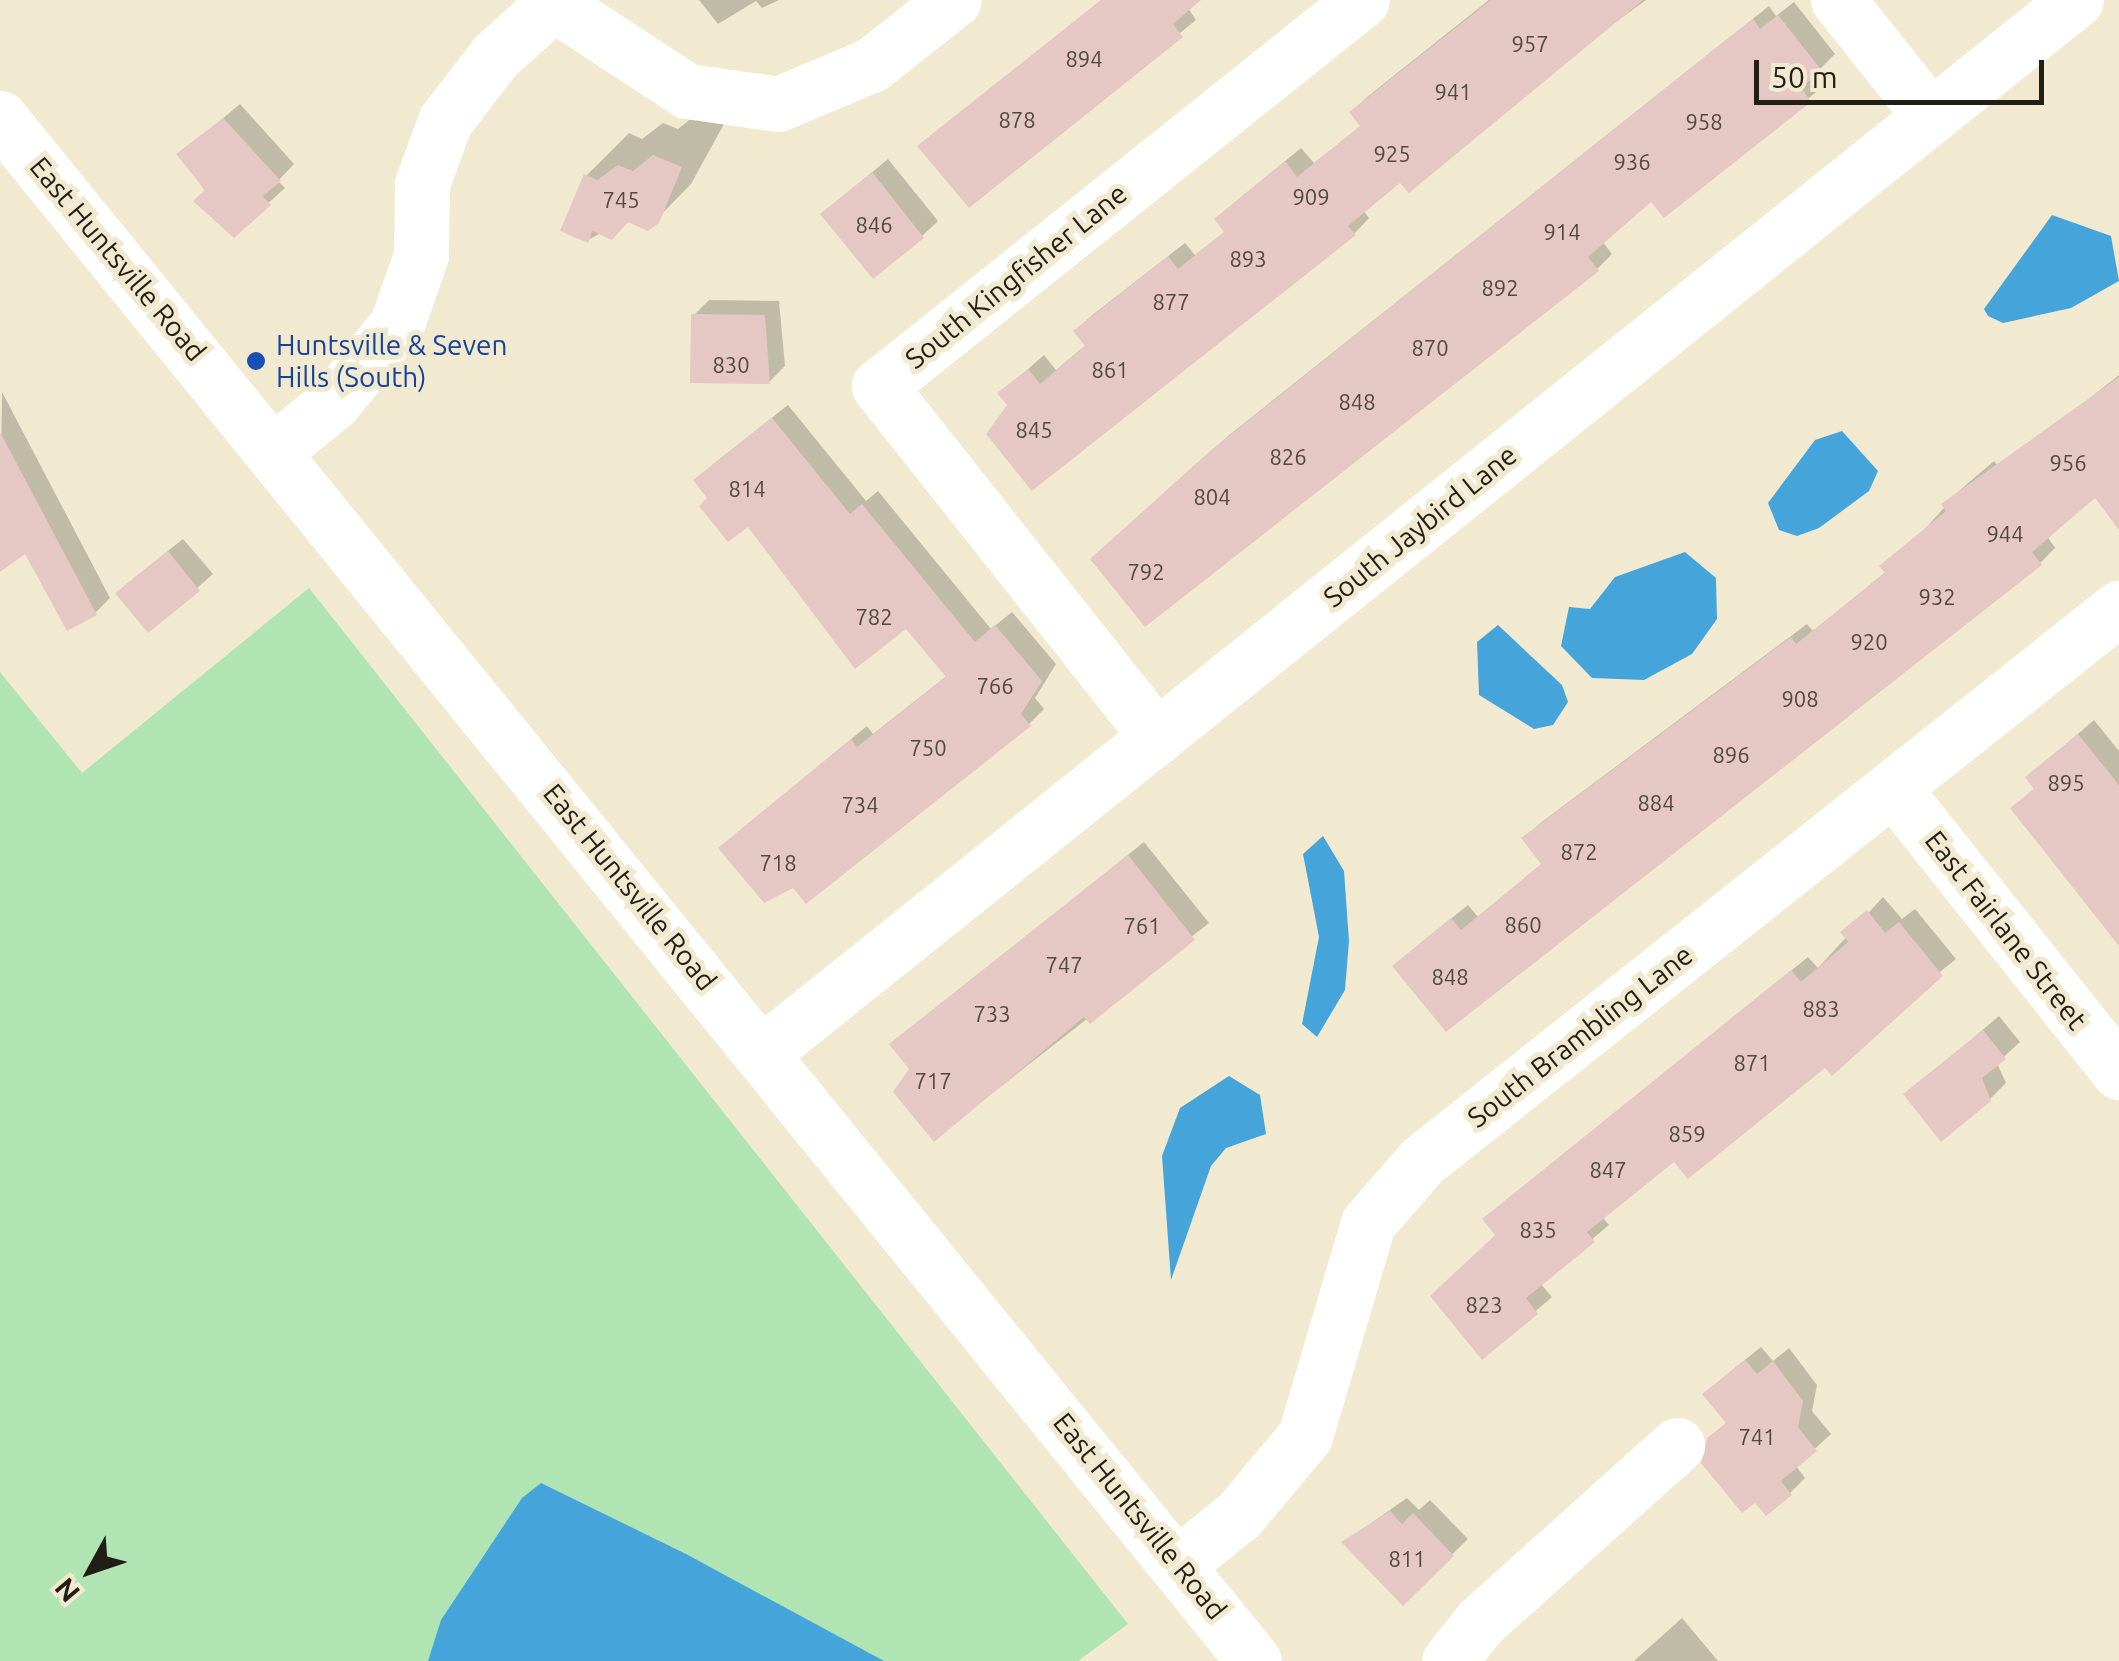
<!DOCTYPE html>
<style>
body{margin:0}
#map{position:relative;width:2119px;height:1661px;overflow:hidden;background:#f1ead0;font-family:Ubuntu,sans-serif}
div>[style]{position:absolute}
.green>*{inset:0;background:#b0e4b3}
.water>*{inset:0;background:#45a5db}
.shadow>*{inset:0;background:#0003}
.building>*{inset:0;background:#e5c8c3}
.minor>*{height:55px;margin:-27.5px;padding:0 27.5px;transform-origin:27.5px;border-radius:27.5px;background:#fff}
.major>*{height:55px;margin:-27.5px;padding:0 27.5px;transform-origin:27.5px;border-radius:27.5px;background:#fff}
.dots>*{width:28px;height:28px;translate:-50% -50%;box-sizing:border-box;border:5px solid #f1ead0;border-radius:50%}
span{translate:-50% -50%;white-space:nowrap;text-align:center;line-height:1.15;-webkit-text-stroke:10px #f1ead0;paint-order:stroke}
.number-label{font-size:22px;color:#514840}
.number-label span{-webkit-text-stroke-width:0}
.street-label{font-size:28px;color:#201e15}
.transit-label{font-size:28px;color:#164399}
.left{translate:0 -50%;text-align:left}
.north{position:absolute;left:40px;top:1521px;width:100px;height:100px;-webkit-text-stroke:8px #f1ead0;paint-order:stroke;rotate:230deg;font-size:28px;font-weight:700;line-height:40px;text-align:center;color:#201e15}
.north::after{content:'';display:block;margin:auto;width:35px;height:45px;background:#201e15;clip-path:polygon(50% 0,100% 100%,50% 72%,0 100%)}
.scale{position:absolute;left:1754px;top:60px;width:290px;height:45px;box-sizing:border-box;border:5px solid #201e15;border-top:0;padding-left:12px;font-size:30px;line-height:35px;white-space:nowrap;color:#201e15;-webkit-text-stroke:8px #f1ead0;paint-order:stroke}
</style>
<div id="map">
<div class="green">
<i style="clip-path:polygon(309px 588px,1128px 1624px,1078px 1661px,0 1661px,0 672px,82px 773px)"></i>
</div>
<div class="water">
<i style="clip-path:polygon(2052px 215px,2111px 236px,2119px 281px,2071px 308px,2003px 323px,1988px 316px,1984px 309px)"></i>
<i style="clip-path:polygon(1842px 431px,1878px 471px,1869px 491px,1819px 528px,1797px 536px,1779px 530px,1768px 503px,1815px 440px)"></i>
<i style="clip-path:polygon(1685px 552px,1716px 578px,1717px 619px,1692px 654px,1644px 680px,1592px 678px,1561px 646px,1569px 607px,1590px 609px,1615px 577px)"></i>
<i style="clip-path:polygon(1498px 625px,1562px 685px,1568px 702px,1553px 725px,1534px 729px,1479px 695px,1477px 642px)"></i>
<i style="clip-path:polygon(1323px 836px,1344px 871px,1349px 941px,1345px 990px,1317px 1037px,1302px 1024px,1319px 937px,1303px 854px)"></i>
<i style="clip-path:polygon(1229px 1076px,1260px 1095px,1266px 1134px,1226px 1148px,1211px 1166px,1171px 1280px,1162px 1156px,1180px 1108px)"></i>
<i style="clip-path:polygon(541px 1483px,686px 1554px,884px 1661px,428px 1661px,441px 1620px,522px 1498px)"></i>
</div>
<div class="shadow">
<i style="clip-path:polygon(699px 0,779px 0,762px 8px,756px 1px,718px 24px)"></i>
<i style="clip-path:polygon(1101px 0,1197px 0,1188px 8px,1196px 20px,970px 204px,921px 146px)"></i>
<i style="clip-path:polygon(1489px 0,1646px 0,1400px 179px,1363px 210px,1369px 218px,1354px 234px,1010px 405px,1001px 393px,1044px 355px,1056px 370px,1087px 344px,1076px 331px,1091px 316px,1185px 243px,1195px 255px,1226px 231px,1232px 205px,1301px 148px,1314px 163px,1362px 125px,1352px 112px,1367px 97px)"></i>
<i style="clip-path:polygon(1794px 2px,1835px 54px,1816px 73px,1825px 85px,1664px 214px,1652px 198px,1602px 241px,1612px 254px,1597px 269px,1108px 544px,1228px 436px,1769px 6px,1776px 16px)"></i>
<i style="clip-path:polygon(240px 104px,294px 164px,278px 181px,285px 188px,234px 234px,180px 154px)"></i>
<i style="clip-path:polygon(698px 113px,724px 124px,691px 184px,648px 228px,629px 220px,587px 240px,586px 176px,629px 133px,642px 139px,663px 123px,678px 129px)"></i>
<i style="clip-path:polygon(888px 159px,938px 221px,922px 236px,839px 200px)"></i>
<i style="clip-path:polygon(709px 300px,779px 301px,785px 366px,769px 382px,694px 315px)"></i>
<i style="clip-path:polygon(2119px 375px,2119px 498px,2095px 495px,2047px 536px,2055px 548px,2040px 563px,1447px 1029px,1411px 951px,1468px 905px,1478px 917px,1544px 863px,1524px 839px,1539px 824px,1807px 624px,1813px 631px,1887px 571px,1960px 490px,1994px 461px,2000px 469px)"></i>
<i style="clip-path:polygon(2px 392px,110px 598px,95px 613px,26px 551px,0 547px)"></i>
<i style="clip-path:polygon(788px 405px,866px 501px,878px 491px,991px 629px,1012px 612px,1056px 664px,1035px 698px,1044px 709px,1029px 724px,807px 900px,737px 833px,867px 726px,873px 734px,948px 675px,906px 625px,710px 498px,712px 465px)"></i>
<i style="clip-path:polygon(183px 539px,213px 574px,149px 630px,134px 578px)"></i>
<i style="clip-path:polygon(2094px 720px,2119px 751px,2119px 938px,2029px 793px,2036px 787px,2028px 777px)"></i>
<i style="clip-path:polygon(1144px 842px,1209px 923px,934px 1139px,912px 1068px,892px 1044px)"></i>
<i style="clip-path:polygon(1883px 897px,1902px 919px,1915px 909px,1956px 959px,1825px 1064px,1674px 1159px,1602px 1217px,1609px 1225px,1540px 1283px,1552px 1297px,1483px 1356px,1498px 1235px,1485px 1219px,1808px 957px,1818px 968px)"></i>
<i style="clip-path:polygon(1999px 1016px,2020px 1042px,1997px 1063px,2006px 1083px,1990px 1099px,1906px 1095px)"></i>
<i style="clip-path:polygon(1761px 1347px,1773px 1361px,1789px 1348px,1817px 1385px,1812px 1411px,1831px 1434px,1796px 1466px,1805px 1478px,1790px 1493px,1728px 1421px,1721px 1379px)"></i>
<i style="clip-path:polygon(1407px 1498px,1419px 1510px,1430px 1500px,1468px 1539px,1403px 1602px,1344px 1542px)"></i>
<i style="clip-path:polygon(1682px 1618px,1718px 1661px,1634px 1661px)"></i>
</div>
<div class="building">
<i style="clip-path:polygon(1101px 0,1201px 0,1173px 24px,1183px 37px,969px 208px,917px 146px)"></i>
<i style="clip-path:polygon(1491px 0,1643px 0,1409px 193px,1400px 183px,1348px 226px,1356px 235px,1032px 491px,986px 434px,1007px 405px,997px 393px,1028px 369px,1040px 384px,1085px 346px,1073px 331px,1168px 256px,1178px 269px,1224px 232px,1214px 219px,1285px 161px,1297px 177px,1360px 126px,1349px 112px)"></i>
<i style="clip-path:polygon(1778px 15px,1822px 71px,1801px 87px,1811px 102px,1664px 218px,1651px 202px,1588px 257px,1599px 271px,1145px 627px,1090px 559px,1210px 451px,1718px 46px,1753px 19px,1760px 29px)"></i>
<i style="clip-path:polygon(223px 118px,281px 181px,263px 196px,271px 205px,234px 238px,193px 201px,205px 190px,176px 154px)"></i>
<i style="clip-path:polygon(653px 155px,682px 167px,659px 223px,648px 231px,628px 222px,612px 240px,592px 231px,588px 243px,560px 231px,584px 174px,597px 180px,618px 165px,633px 171px)"></i>
<i style="clip-path:polygon(872px 172px,924px 238px,873px 279px,820px 214px)"></i>
<i style="clip-path:polygon(691px 314px,765px 315px,770px 384px,690px 383px)"></i>
<i style="clip-path:polygon(2119px 377px,2119px 530px,2095px 498px,2032px 552px,2042px 565px,1446px 1032px,1392px 966px,1451px 918px,1461px 930px,1541px 864px,1521px 838px,1791px 637px,1796px 644px,1885px 573px,1879px 566px,1946px 511px,1941px 504px)"></i>
<i style="clip-path:polygon(772px 418px,850px 514px,862px 504px,975px 642px,995px 625px,1042px 681px,1021px 714px,1031px 726px,806px 904px,793px 888px,764px 903px,718px 848px,851px 739px,857px 747px,946px 677px,906px 629px,855px 669px,748px 527px,728px 542px,699px 506px,707px 498px,693px 480px)"></i>
<i style="clip-path:polygon(0 432px,97px 615px,67px 631px,25px 554px,0 572px)"></i>
<i style="clip-path:polygon(168px 551px,200px 591px,148px 633px,115px 593px)"></i>
<i style="clip-path:polygon(2078px 734px,2119px 785px,2119px 946px,2010px 808px,2034px 789px,2025px 777px)"></i>
<i style="clip-path:polygon(1128px 855px,1195px 940px,1090px 1024px,1084px 1017px,934px 1142px,893px 1092px,909px 1069px,889px 1044px)"></i>
<i style="clip-path:polygon(1867px 910px,1885px 933px,1899px 922px,1943px 976px,1832px 1076px,1825px 1068px,1688px 1179px,1674px 1162px,1587px 1232px,1595px 1242px,1526px 1298px,1538px 1314px,1482px 1360px,1430px 1296px,1495px 1235px,1482px 1219px,1791px 970px,1801px 982px,1848px 942px,1840px 932px)"></i>
<i style="clip-path:polygon(1983px 1030px,2006px 1059px,1982px 1078px,1991px 1101px,1941px 1142px,1903px 1094px)"></i>
<i style="clip-path:polygon(1745px 1360px,1757px 1374px,1773px 1361px,1803px 1401px,1798px 1427px,1817px 1451px,1781px 1481px,1792px 1495px,1766px 1516px,1755px 1503px,1742px 1513px,1701px 1463px,1707px 1438px,1726px 1423px,1702px 1394px)"></i>
<i style="clip-path:polygon(1390px 1511px,1402px 1524px,1413px 1513px,1454px 1556px,1403px 1606px,1341px 1542px)"></i>
</div>
<div class="minor">
<i style="left:1838px;top:0;width:149px;rotate:51.5deg"></i>
<i style="left:554px;top:4px;width:159px;rotate:33.2deg"></i>
<i style="left:687px;top:91px;width:92px;rotate:8.1deg"></i>
<i style="left:778px;top:104px;width:101px;rotate:-22.8deg"></i>
<i style="left:871px;top:65px;width:105px;rotate:-38.1deg"></i>
<i style="left:275px;top:450px;width:76px;rotate:-39.1deg"></i>
<i style="left:334px;top:402px;width:100px;rotate:-51.1deg"></i>
<i style="left:397px;top:324px;width:73px;rotate:-70.8deg"></i>
<i style="left:421px;top:255px;width:71px;rotate:-89.2deg"></i>
<i style="left:422px;top:184px;width:67px;rotate:-69.9deg"></i>
<i style="left:445px;top:121px;width:82px;rotate:-52.4deg"></i>
<i style="left:495px;top:56px;width:84px;rotate:-42.1deg"></i>
<i style="left:1157px;top:737px;width:448px;rotate:-128.4deg"></i>
<i style="left:879px;top:386px;width:618px;rotate:-38.63deg"></i>
<i style="left:1893px;top:788px;width:363px;rotate:51.5deg"></i>
<i style="left:764px;top:1051px;width:1681px;rotate:-38.7deg"></i>
<i style="left:1178px;top:1564px;width:78px;rotate:-38.8deg"></i>
<i style="left:1239px;top:1515px;width:103px;rotate:-50.1deg"></i>
<i style="left:1305px;top:1436px;width:222px;rotate:-73.5deg"></i>
<i style="left:1368px;top:1223px;width:82px;rotate:-48.9deg"></i>
<i style="left:1422px;top:1161px;width:890px;rotate:-38.43deg"></i>
<i style="left:1449px;top:1661px;width:50px;rotate:-51.5deg"></i>
<i style="left:1480px;top:1622px;width:265px;rotate:-41.9deg"></i>
</div>
<div class="major">
<i style="left:0;top:118px;width:1988px;rotate:50.9deg"></i>
</div>
<div class="dots">
<i style="left:256px;top:361px;background:#1a4fb4"></i>
</div>
<div class="number-label">
<span style="left:1530px;top:44px">957</span>
<span style="left:1084px;top:59px">894</span>
<span style="left:1453px;top:92px">941</span>
<span style="left:1017px;top:120px">878</span>
<span style="left:1704px;top:122px">958</span>
<span style="left:1392px;top:154px">925</span>
<span style="left:1632px;top:162px">936</span>
<span style="left:1311px;top:197px">909</span>
<span style="left:621px;top:200px">745</span>
<span style="left:874px;top:225px">846</span>
<span style="left:1562px;top:232px">914</span>
<span style="left:1248px;top:259px">893</span>
<span style="left:1500px;top:288px">892</span>
<span style="left:1171px;top:302px">877</span>
<span style="left:1430px;top:348px">870</span>
<span style="left:731px;top:365px">830</span>
<span style="left:1110px;top:370px">861</span>
<span style="left:1357px;top:402px">848</span>
<span style="left:1034px;top:430px">845</span>
<span style="left:1288px;top:457px">826</span>
<span style="left:2068px;top:463px">956</span>
<span style="left:747px;top:489px">814</span>
<span style="left:1212px;top:497px">804</span>
<span style="left:2005px;top:534px">944</span>
<span style="left:1146px;top:572px">792</span>
<span style="left:1937px;top:597px">932</span>
<span style="left:874px;top:617px">782</span>
<span style="left:1869px;top:642px">920</span>
<span style="left:995px;top:686px">766</span>
<span style="left:1800px;top:699px">908</span>
<span style="left:928px;top:748px">750</span>
<span style="left:1731px;top:755px">896</span>
<span style="left:2066px;top:783px">895</span>
<span style="left:1656px;top:803px">884</span>
<span style="left:860px;top:805px">734</span>
<span style="left:1579px;top:852px">872</span>
<span style="left:778px;top:863px">718</span>
<span style="left:1523px;top:925px">860</span>
<span style="left:1142px;top:926px">761</span>
<span style="left:1064px;top:965px">747</span>
<span style="left:1450px;top:977px">848</span>
<span style="left:1821px;top:1009px">883</span>
<span style="left:992px;top:1014px">733</span>
<span style="left:1752px;top:1063px">871</span>
<span style="left:933px;top:1081px">717</span>
<span style="left:1687px;top:1134px">859</span>
<span style="left:1608px;top:1170px">847</span>
<span style="left:1538px;top:1230px">835</span>
<span style="left:1484px;top:1305px">823</span>
<span style="left:1757px;top:1437px">741</span>
<span style="left:1407px;top:1559px">811</span>
</div>
<div class="street-label">
<span style="left:118px;top:259px;rotate:50deg">East Huntsville Road</span>
<span style="left:1016px;top:276px;rotate:-39deg">South Kingfisher Lane</span>
<span style="left:1420px;top:526px;rotate:-39deg">South Jaybird Lane</span>
<span style="left:630px;top:887px;rotate:51deg">East Huntsville Road</span>
<span style="left:2006px;top:930px;rotate:52deg">East Fairlane Street</span>
<span style="left:1580px;top:1036px;rotate:-38deg">South Brambling Lane</span>
<span style="left:1140px;top:1516px;rotate:51deg">East Huntsville Road</span>
</div>
<div class="transit-label">
<span class="left" style="left:276px;top:361px">Huntsville &amp; Seven<br>Hills (South)</span>
</div>
<div class="north">N</div>
<div class="scale">50 m</div>
</div>
